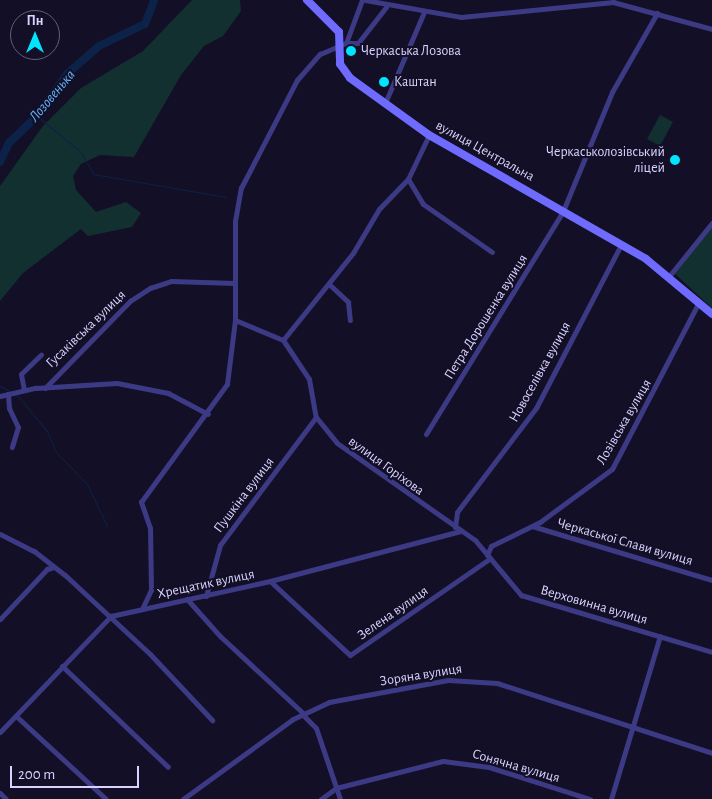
<!DOCTYPE html>
<meta charset="utf-8">
<style>
body{margin:0}
#map{position:relative;width:712px;height:799px;overflow:hidden;background:#130f26;font-family:"Alegreya Sans",sans-serif}
div>[style]{position:absolute}
.green>*{inset:0;background:#12302f}
.stream>*{height:1px;margin:-0.5px;padding:0 0.5px;transform-origin:0.5px;border-radius:0.5px;background:#0c2248}
.river>*{height:8px;margin:-4px;padding:0 4px;transform-origin:4px;border-radius:4px;background:#0c2248}
.street>*{height:5px;margin:-2.5px;padding:0 2.5px;transform-origin:2.5px;border-radius:2.5px;background:#3d3a85}
.secondary>*{height:8px;margin:-4px;padding:0 4px;transform-origin:4px;border-radius:4px;background:#6f6bff}
.dots>*{width:14px;height:14px;translate:-50% -50%;box-sizing:border-box;border:2px solid #130f26;border-radius:50%}
span{translate:-50% -50%;white-space:nowrap;text-align:center;line-height:1.15;-webkit-text-stroke:4px #130f26;paint-order:stroke}
.poi-label{font-size:14px;color:#d9d4ff}
.left{translate:0 -50%;text-align:left}
.right{translate:-100% -50%;text-align:right}
.street-label{font-size:14px;color:#d9d4ff}
.water-label{font-size:15px;color:#62b6ff;font-style:italic}
.north{position:absolute;left:10px;top:10px;width:50px;height:50px;box-sizing:border-box;background:#130f26;border:1px solid #625e7d;border-radius:50%;rotate:0deg;font-size:14px;font-weight:700;line-height:20px;text-align:center;color:#d9d4ff}
.north::after{content:'';display:block;margin:auto;width:18px;height:22px;background:#00e5ff;clip-path:polygon(50% 0,100% 100%,50% 72%,0 100%)}
.scale{position:absolute;left:10px;top:766px;width:129px;height:22px;box-sizing:border-box;border:2px solid #d9d4ff;border-top:0;padding-left:6px;font-size:15px;line-height:18px;white-space:nowrap;color:#d9d4ff;-webkit-text-stroke:4px #130f26;paint-order:stroke}
</style>
<div id="map">
<div class="green">
<i style="clip-path:polygon(192px 0,240px 0,241px 11px,223px 36px,204px 46px,181px 75px,134px 157px,100px 155px,81px 164px,73px 176px,76px 190px,96px 212px,126px 202px,141px 213px,132px 227px,88px 236px,81px 229px,23px 273px,0 301px,0 186px,43px 126px,81px 88px,143px 51px)"></i>
<i style="clip-path:polygon(660px 115px,673px 122px,660px 146px,647px 139px)"></i>
<i style="clip-path:polygon(712px 226px,712px 308px,674px 273px)"></i>
</div>
<div class="stream">
<i style="left:37px;top:116px;width:57px;rotate:39.3deg"></i>
<i style="left:81px;top:152px;width:25px;rotate:61deg"></i>
<i style="left:93px;top:174px;width:135px;rotate:9.8deg"></i>
<i style="left:0;top:386px;width:13px;rotate:29deg"></i>
<i style="left:17px;top:395px;width:47px;rotate:50.2deg"></i>
<i style="left:47px;top:431px;width:23px;rotate:67deg"></i>
<i style="left:56px;top:452px;width:45px;rotate:45.9deg"></i>
<i style="left:87px;top:484px;width:47px;rotate:64.5deg"></i>
</div>
<div class="river">
<i style="left:0;top:162px;width:21px;rotate:-65deg"></i>
<i style="left:9px;top:143px;width:39px;rotate:-44deg"></i>
<i style="left:37px;top:116px;width:52px;rotate:-54.5deg"></i>
<i style="left:67px;top:74px;width:43px;rotate:-41.2deg"></i>
<i style="left:99px;top:46px;width:51px;rotate:-25.6deg"></i>
<i style="left:145px;top:24px;width:26px;rotate:-69deg"></i>
</div>
<div class="street">
<i style="left:365px;top:0;width:97px;rotate:10deg"></i>
<i style="left:461px;top:17px;width:153px;rotate:-5.6deg"></i>
<i style="left:613px;top:2px;width:103px;rotate:15.3deg"></i>
<i style="left:346px;top:43px;width:12px"></i>
<i style="left:358px;top:43px;width:46px;rotate:-52.1deg"></i>
<i style="left:385px;top:103px;width:99px;rotate:-66.8deg"></i>
<i style="left:408px;top:179px;width:29px;rotate:59deg"></i>
<i style="left:423px;top:204px;width:84px;rotate:34.8deg"></i>
<i style="left:670px;top:275px;width:67px;rotate:-51.1deg"></i>
<i style="left:330px;top:285px;width:25px;rotate:43deg"></i>
<i style="left:348px;top:302px;width:18px;rotate:84deg"></i>
<i style="left:235px;top:320px;width:52px;rotate:22.6deg"></i>
<i style="left:283px;top:340px;width:47px;rotate:56.3deg"></i>
<i style="left:309px;top:379px;width:39px;rotate:80deg"></i>
<i style="left:316px;top:417px;width:33px;rotate:51deg"></i>
<i style="left:337px;top:443px;width:169px;rotate:35.1deg"></i>
<i style="left:475px;top:540px;width:72px;rotate:50.1deg"></i>
<i style="left:521px;top:595px;width:199px;rotate:16.6deg"></i>
<i style="left:283px;top:340px;width:112px;rotate:-51.2deg"></i>
<i style="left:353px;top:253px;width:51px;rotate:-59.4deg"></i>
<i style="left:379px;top:209px;width:42px;rotate:-46deg"></i>
<i style="left:408px;top:179px;width:49px;rotate:-64.5deg"></i>
<i style="left:45px;top:388px;width:122px;rotate:-45.7deg"></i>
<i style="left:130px;top:301px;width:24px;rotate:-33deg"></i>
<i style="left:150px;top:288px;width:22px;rotate:-18deg"></i>
<i style="left:171px;top:281px;width:64px;rotate:1.8deg"></i>
<i style="left:24px;top:390px;width:16px;rotate:-101deg"></i>
<i style="left:21px;top:374px;width:28px;rotate:-44deg"></i>
<i style="left:8px;top:394px;width:14px;rotate:86deg"></i>
<i style="left:9px;top:408px;width:21px;rotate:65deg"></i>
<i style="left:18px;top:427px;width:21px;rotate:107deg"></i>
<i style="left:0;top:396px;width:37px;rotate:-13deg"></i>
<i style="left:36px;top:388px;width:81px;rotate:-3.5deg"></i>
<i style="left:117px;top:383px;width:52px;rotate:11.1deg"></i>
<i style="left:168px;top:393px;width:45px;rotate:27.7deg"></i>
<i style="left:426px;top:434px;width:262px;rotate:-58.4deg"></i>
<i style="left:563px;top:211px;width:129px;rotate:-67.6deg"></i>
<i style="left:612px;top:92px;width:91px;rotate:-60.3deg"></i>
<i style="left:532px;top:526px;width:188px;rotate:16.7deg"></i>
<i style="left:455px;top:527px;width:15px;rotate:-82deg"></i>
<i style="left:457px;top:512px;width:131px;rotate:-52.8deg"></i>
<i style="left:536px;top:408px;width:184px;rotate:-62.5deg"></i>
<i style="left:0;top:534px;width:38px;rotate:27deg"></i>
<i style="left:34px;top:551px;width:39px;rotate:38deg"></i>
<i style="left:65px;top:575px;width:116px;rotate:42.9deg"></i>
<i style="left:150px;top:654px;width:91px;rotate:46.8deg"></i>
<i style="left:487px;top:555px;width:10px;rotate:-66deg"></i>
<i style="left:491px;top:546px;width:55px;rotate:-26.1deg"></i>
<i style="left:540px;top:522px;width:89px;rotate:-36.4deg"></i>
<i style="left:612px;top:469px;width:188px;rotate:-62.5deg"></i>
<i style="left:270px;top:581px;width:109px;rotate:42.8deg"></i>
<i style="left:350px;top:655px;width:169px;rotate:-34.6deg"></i>
<i style="left:206px;top:596px;width:53px;rotate:-74.6deg"></i>
<i style="left:220px;top:545px;width:160px;rotate:-53.1deg"></i>
<i style="left:187px;top:599px;width:50px;rotate:48.3deg"></i>
<i style="left:220px;top:636px;width:115px;rotate:42.9deg"></i>
<i style="left:142px;top:609px;width:21px;rotate:-65deg"></i>
<i style="left:151px;top:590px;width:62px;rotate:-90.9deg"></i>
<i style="left:150px;top:528px;width:28px;rotate:-109deg"></i>
<i style="left:141px;top:502px;width:146px;rotate:-53.9deg"></i>
<i style="left:227px;top:384px;width:64px;rotate:-82.9deg"></i>
<i style="left:235px;top:320px;width:99px;rotate:-90deg"></i>
<i style="left:235px;top:221px;width:34px;rotate:-80deg"></i>
<i style="left:241px;top:188px;width:122px;rotate:-62.6deg"></i>
<i style="left:297px;top:80px;width:35px;rotate:-49deg"></i>
<i style="left:320px;top:54px;width:28px;rotate:-23deg"></i>
<i style="left:346px;top:43px;width:46px;rotate:-69.6deg"></i>
<i style="left:0;top:619px;width:69px;rotate:-46.8deg"></i>
<i style="left:47px;top:569px;width:7px;rotate:-16deg"></i>
<i style="left:62px;top:666px;width:146px;rotate:43.6deg"></i>
<i style="left:303px;top:715px;width:18px;rotate:45deg"></i>
<i style="left:316px;top:728px;width:75px;rotate:71.3deg"></i>
<i style="left:16px;top:716px;width:122px;rotate:42.7deg"></i>
<i style="left:0;top:732px;width:161px;rotate:-46.3deg"></i>
<i style="left:111px;top:616px;width:163px;rotate:-12.4deg"></i>
<i style="left:270px;top:581px;width:196px;rotate:-14.7deg"></i>
<i style="left:0;top:793px;width:8px;rotate:45deg"></i>
<i style="left:183px;top:799px;width:136px;rotate:-36deg"></i>
<i style="left:293px;top:719px;width:40px;rotate:-25deg"></i>
<i style="left:329px;top:702px;width:121px;rotate:-10.5deg"></i>
<i style="left:448px;top:680px;width:49px;rotate:3.5deg"></i>
<i style="left:497px;top:683px;width:226px;rotate:18deg"></i>
<i style="left:321px;top:799px;width:19px;rotate:-36deg"></i>
<i style="left:336px;top:788px;width:110px;rotate:-14.2deg"></i>
<i style="left:443px;top:761px;width:46px;rotate:7.4deg"></i>
<i style="left:489px;top:767px;width:106px;rotate:17.6deg"></i>
<i style="left:611px;top:799px;width:170px;rotate:-73.3deg"></i>
</div>
<div class="secondary">
<i style="left:307px;top:0;width:45px;rotate:45deg"></i>
<i style="left:339px;top:32px;width:32px;rotate:88deg"></i>
<i style="left:340px;top:64px;width:17px;rotate:54deg"></i>
<i style="left:350px;top:78px;width:97px;rotate:35.8deg"></i>
<i style="left:429px;top:135px;width:250px;rotate:29.7deg"></i>
<i style="left:646px;top:259px;width:86px;rotate:39.8deg"></i>
</div>
<div class="dots">
<i style="left:351px;top:51px;background:#00e5ff"></i>
<i style="left:384px;top:82px;background:#00e5ff"></i>
<i style="left:675px;top:160px;background:#00e5ff"></i>
</div>
<div class="poi-label">
<span class="left" style="left:361px;top:51px">Черкаська Лозова</span>
<span class="left" style="left:394px;top:82px">Каштан</span>
<span class="right" style="left:665px;top:160px">Черкаськолозівський<br>ліцей</span>
</div>
<div class="street-label">
<span style="left:485px;top:151px;rotate:29deg">вулиця Центральна</span>
<span style="left:486px;top:317px;rotate:-58deg">Петра Дорошенка вулиця</span>
<span style="left:86px;top:329px;rotate:-44deg">Гусаківська вулиця</span>
<span style="left:540px;top:372px;rotate:-61deg">Новоселівка вулиця</span>
<span style="left:624px;top:422px;rotate:-60deg">Лозівська вулиця</span>
<span style="left:386px;top:466px;rotate:36deg">вулиця Горіхова</span>
<span style="left:244px;top:495px;rotate:-53deg">Пушкіна вулиця</span>
<span style="left:625px;top:542px;rotate:16deg">Черкаської Слави вулиця</span>
<span style="left:206px;top:584px;rotate:-12deg">Хрещатик вулиця</span>
<span style="left:594px;top:605px;rotate:16deg">Верховинна вулиця</span>
<span style="left:393px;top:613px;rotate:-35deg">Зелена вулиця</span>
<span style="left:421px;top:675px;rotate:-9deg">Зоряна вулиця</span>
<span style="left:516px;top:766px;rotate:16deg">Сонячна вулиця</span>
</div>
<div class="water-label">
<span style="left:52px;top:96px;rotate:-50deg">Лозовенька</span>
</div>
<div class="north">Пн</div>
<div class="scale">200 m</div>
</div>
